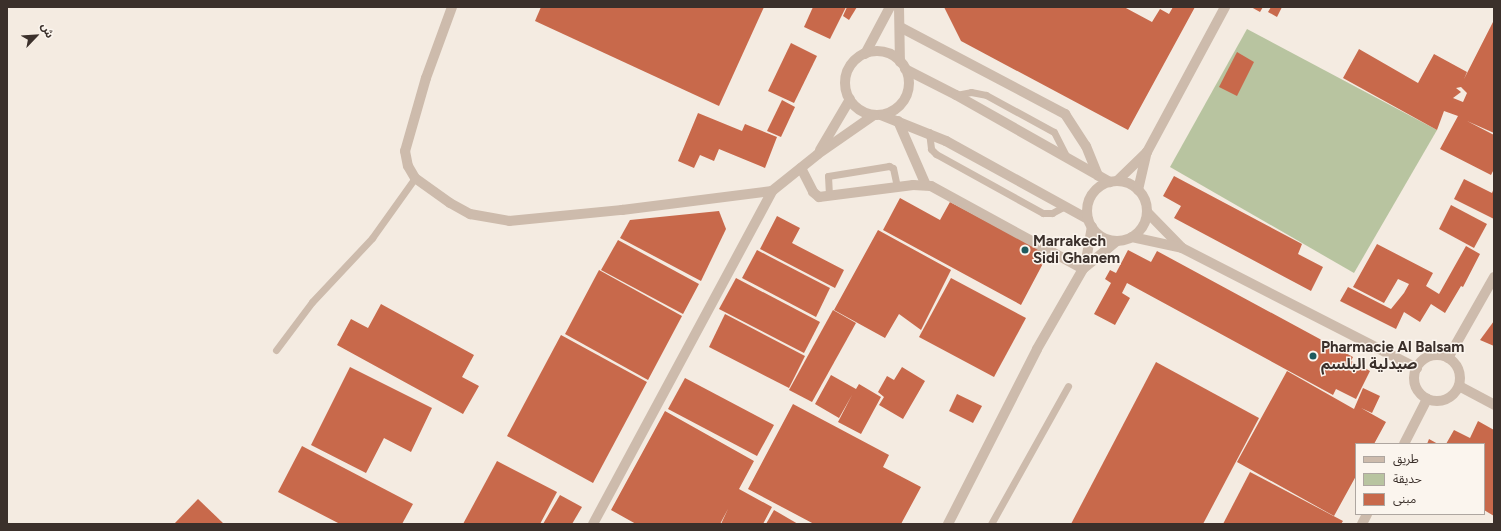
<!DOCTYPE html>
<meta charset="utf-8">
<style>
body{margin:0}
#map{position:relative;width:1501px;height:531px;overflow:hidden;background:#f4ebe1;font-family:Figtree,"Noto Sans Arabic",sans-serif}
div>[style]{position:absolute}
.green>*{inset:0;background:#b8c4a0}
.building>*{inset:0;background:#c8694b}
.lane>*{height:7px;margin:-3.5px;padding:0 3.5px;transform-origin:3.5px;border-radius:3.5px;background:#cdbbac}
.street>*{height:10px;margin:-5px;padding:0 5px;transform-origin:5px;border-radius:5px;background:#cdbbac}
.street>.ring{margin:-5px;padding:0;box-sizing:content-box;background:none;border:10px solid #cdbbac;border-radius:50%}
.dots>*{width:11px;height:11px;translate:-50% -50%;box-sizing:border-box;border:2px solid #fbf5ee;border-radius:50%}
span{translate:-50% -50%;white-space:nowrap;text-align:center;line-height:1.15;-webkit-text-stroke:3px #fbf5ee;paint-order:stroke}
.poi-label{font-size:15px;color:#3b302b;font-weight:700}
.left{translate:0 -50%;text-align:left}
.frame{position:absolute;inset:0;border:8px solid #3b302b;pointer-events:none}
.legend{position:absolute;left:1355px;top:443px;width:130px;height:72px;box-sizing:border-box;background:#fbf5ee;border:1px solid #aea6a0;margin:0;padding:5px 7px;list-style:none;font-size:12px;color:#3b302b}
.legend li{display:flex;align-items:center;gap:8px;height:20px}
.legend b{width:20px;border:1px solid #aea6a0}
.north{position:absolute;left:16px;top:16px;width:40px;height:40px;-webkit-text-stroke:3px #fbf5ee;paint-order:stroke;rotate:65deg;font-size:11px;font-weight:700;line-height:16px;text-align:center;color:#3b302b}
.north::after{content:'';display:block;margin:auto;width:14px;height:18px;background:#3b302b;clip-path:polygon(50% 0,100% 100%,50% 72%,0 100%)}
</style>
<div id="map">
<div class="green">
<i style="clip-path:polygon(1247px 29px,1437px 130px,1354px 273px,1170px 167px)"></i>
</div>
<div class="building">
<i style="clip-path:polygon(541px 7px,764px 7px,719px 106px,535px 21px)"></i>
<i style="clip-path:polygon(813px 7px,846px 7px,830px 39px,804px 27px)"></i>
<i style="clip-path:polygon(847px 7px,857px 7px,849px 20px,843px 16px)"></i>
<i style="clip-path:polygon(944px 7px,1124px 7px,1152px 22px,1160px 9px,1169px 14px,1173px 7px,1195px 7px,1128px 130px,961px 41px)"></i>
<i style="clip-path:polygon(1251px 7px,1263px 7px,1260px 12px)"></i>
<i style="clip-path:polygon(1271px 7px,1282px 7px,1277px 17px,1268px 12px)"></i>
<i style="clip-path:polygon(evenodd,1494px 20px,1494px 133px,1467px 121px,1494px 135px,1494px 169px,1491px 175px,1440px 149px,1458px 116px,1444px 111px,1437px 130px,1343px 78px,1359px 49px,1418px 83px,1434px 54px,1467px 72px,1464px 79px,1494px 20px,1461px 87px,1467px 93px,1463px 102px,1453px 98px,1461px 92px,1456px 88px,1461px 87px)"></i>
<i style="clip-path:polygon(791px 43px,817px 56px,794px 103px,768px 91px)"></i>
<i style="clip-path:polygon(1237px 52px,1254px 62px,1237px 96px,1219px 87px)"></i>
<i style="clip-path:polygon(782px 100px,795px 107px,781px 137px,767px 131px)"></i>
<i style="clip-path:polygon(698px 113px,742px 131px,745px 124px,777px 137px,765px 168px,719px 149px,714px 161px,700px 155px,694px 168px,678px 161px)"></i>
<i style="clip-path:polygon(1174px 176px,1302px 244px,1298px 254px,1323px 267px,1311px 291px,1174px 218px,1181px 206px,1163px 196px)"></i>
<i style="clip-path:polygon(1464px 179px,1492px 193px,1494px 188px,1494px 219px,1454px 199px)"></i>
<i style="clip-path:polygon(900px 198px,940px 220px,950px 202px,1048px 254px,1021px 305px,883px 230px)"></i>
<i style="clip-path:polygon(1451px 205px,1487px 224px,1474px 248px,1439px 229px)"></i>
<i style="clip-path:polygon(719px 211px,726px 229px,701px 281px,620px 238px,630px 220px)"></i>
<i style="clip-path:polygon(777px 216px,800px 228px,792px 243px,844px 270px,835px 288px,760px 249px)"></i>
<i style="clip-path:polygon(878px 230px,951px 270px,921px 330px,899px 314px,885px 338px,834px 310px)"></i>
<i style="clip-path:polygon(618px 240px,699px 284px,683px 314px,601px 270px)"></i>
<i style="clip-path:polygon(1377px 244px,1433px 273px,1426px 286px,1439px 294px,1466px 246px,1480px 254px,1463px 287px,1461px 286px,1445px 313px,1431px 304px,1420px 322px,1404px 312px,1396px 329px,1340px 301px,1348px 287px,1391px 309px,1404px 293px,1409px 284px,1398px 279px,1384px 303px,1353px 287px)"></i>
<i style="clip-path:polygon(757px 250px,830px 288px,816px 317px,742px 278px)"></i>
<i style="clip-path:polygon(1128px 250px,1151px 262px,1157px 251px,1353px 357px,1351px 361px,1370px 371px,1356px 399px,1336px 389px,1333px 395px,1127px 283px,1122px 293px,1130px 298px,1115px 325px,1094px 314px,1111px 283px,1105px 279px,1110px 270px,1116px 273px)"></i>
<i style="clip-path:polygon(599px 270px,682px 316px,648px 380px,565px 334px)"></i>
<i style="clip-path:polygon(736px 278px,820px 322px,804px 353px,719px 309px)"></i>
<i style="clip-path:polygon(951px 278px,1026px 318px,994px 377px,919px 337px)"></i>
<i style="clip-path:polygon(381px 304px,474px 355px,462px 377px,479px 386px,463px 414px,337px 345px,351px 319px,368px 328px)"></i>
<i style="clip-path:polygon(833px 310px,856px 323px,812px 402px,789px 390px)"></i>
<i style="clip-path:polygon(725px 314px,805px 356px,789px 388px,709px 347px)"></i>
<i style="clip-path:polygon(1494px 321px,1494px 346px,1480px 340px)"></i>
<i style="clip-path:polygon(561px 335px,647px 382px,593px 483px,507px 436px)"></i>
<i style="clip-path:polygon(1156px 362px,1259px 418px,1203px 524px,1071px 524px)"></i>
<i style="clip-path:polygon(350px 367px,432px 408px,411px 452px,384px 438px,366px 473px,311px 445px)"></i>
<i style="clip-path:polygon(902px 367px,925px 381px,903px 419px,879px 405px,884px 397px,878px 392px,887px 376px,894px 380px)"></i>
<i style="clip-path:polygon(1287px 371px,1354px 409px,1363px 388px,1380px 396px,1372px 413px,1361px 408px,1386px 422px,1374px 444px,1356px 444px,1356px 476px,1334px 516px,1237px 462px)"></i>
<i style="clip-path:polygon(831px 375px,856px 389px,859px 384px,881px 397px,861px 434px,838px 422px,852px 395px,839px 418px,815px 404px)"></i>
<i style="clip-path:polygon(685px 378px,774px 425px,757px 456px,668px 409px)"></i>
<i style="clip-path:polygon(957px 394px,982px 406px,973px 423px,949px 411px)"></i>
<i style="clip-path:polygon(793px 404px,889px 455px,883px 467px,921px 487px,901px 524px,814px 524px,748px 489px)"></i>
<i style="clip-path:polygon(665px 411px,754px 461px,739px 489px,772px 507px,763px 524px,721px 524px,728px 509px,720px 524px,636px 524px,611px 510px)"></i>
<i style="clip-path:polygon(1478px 421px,1494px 430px,1494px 516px,1484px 510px,1484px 444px,1446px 444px,1454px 430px,1470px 438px)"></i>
<i style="clip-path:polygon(1429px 439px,1438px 444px,1427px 444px)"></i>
<i style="clip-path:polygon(302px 446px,413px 504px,402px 524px,340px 524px,278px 492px)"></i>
<i style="clip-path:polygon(497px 461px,557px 492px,540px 524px,463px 524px)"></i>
<i style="clip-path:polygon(1250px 472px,1343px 521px,1341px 524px,1223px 524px)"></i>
<i style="clip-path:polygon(560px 495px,582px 507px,572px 524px,543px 524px)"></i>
<i style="clip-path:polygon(198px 499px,224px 524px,174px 524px)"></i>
<i style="clip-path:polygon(774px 510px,798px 524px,766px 524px)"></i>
</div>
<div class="lane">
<i style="left:956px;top:95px;width:15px;rotate:-11deg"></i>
<i style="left:971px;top:92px;width:15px;rotate:11deg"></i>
<i style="left:986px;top:95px;width:77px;rotate:28.6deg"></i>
<i style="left:1054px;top:132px;width:30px;rotate:63deg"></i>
<i style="left:929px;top:132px;width:17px;rotate:83deg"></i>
<i style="left:931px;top:149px;width:7px;rotate:45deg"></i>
<i style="left:936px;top:154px;width:122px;rotate:28.9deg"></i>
<i style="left:1043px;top:213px;width:9px"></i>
<i style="left:1052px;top:213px;width:15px;rotate:-28deg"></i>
<i style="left:829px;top:195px;width:19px;rotate:-93deg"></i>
<i style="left:828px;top:176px;width:62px;rotate:-9.3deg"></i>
<i style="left:889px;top:166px;width:4px;rotate:27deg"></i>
<i style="left:893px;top:168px;width:19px;rotate:78deg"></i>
<i style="left:276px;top:350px;width:60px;rotate:-53.1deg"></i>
<i style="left:312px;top:302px;width:88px;rotate:-46.8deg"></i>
<i style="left:372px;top:238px;width:74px;rotate:-54.4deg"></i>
<i style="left:991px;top:524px;width:158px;rotate:-60.8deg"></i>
</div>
<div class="street">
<i style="left:452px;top:7px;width:76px;rotate:110.1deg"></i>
<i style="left:426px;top:78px;width:76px;rotate:106deg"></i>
<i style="left:405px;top:151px;width:15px;rotate:79deg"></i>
<i style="left:408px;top:166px;width:14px;rotate:60deg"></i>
<i style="left:415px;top:178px;width:43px;rotate:35.5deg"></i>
<i style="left:450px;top:203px;width:23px;rotate:29deg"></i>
<i style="left:470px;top:214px;width:40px;rotate:10deg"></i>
<i style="left:509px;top:221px;width:114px;rotate:-5.6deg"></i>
<i style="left:622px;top:210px;width:151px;rotate:-7.2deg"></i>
<i style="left:899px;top:7px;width:55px;rotate:89deg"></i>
<i style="left:900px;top:27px;width:187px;rotate:27.8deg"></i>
<i style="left:1065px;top:114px;width:38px;rotate:57deg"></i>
<i style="left:1086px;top:146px;width:32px;rotate:68deg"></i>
<i class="ring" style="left:845px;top:51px;width:54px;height:54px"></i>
<i style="left:865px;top:54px;width:53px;rotate:-62deg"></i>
<i style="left:905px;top:69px;width:57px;rotate:27deg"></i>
<i style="left:956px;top:95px;width:177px;rotate:29.5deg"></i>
<i style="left:881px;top:115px;width:70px;rotate:21.8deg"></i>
<i style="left:946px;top:141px;width:162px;rotate:28.8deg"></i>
<i style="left:898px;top:121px;width:70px;rotate:66.4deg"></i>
<i style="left:820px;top:150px;width:59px;rotate:-59.5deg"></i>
<i style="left:801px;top:168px;width:27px;rotate:63deg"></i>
<i style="left:813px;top:192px;width:8px;rotate:40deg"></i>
<i style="left:819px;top:197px;width:95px;rotate:-7.3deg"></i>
<i style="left:913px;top:185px;width:18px;rotate:3deg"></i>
<i style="left:931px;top:186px;width:173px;rotate:28.6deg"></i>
<i style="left:1117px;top:181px;width:42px;rotate:-44deg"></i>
<i class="ring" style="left:1087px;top:181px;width:50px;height:50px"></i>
<i style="left:1138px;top:190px;width:39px;rotate:-77deg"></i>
<i style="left:1147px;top:152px;width:165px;rotate:-61.7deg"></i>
<i style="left:1147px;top:212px;width:50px;rotate:45.8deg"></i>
<i style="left:1132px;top:237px;width:51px;rotate:12.4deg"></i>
<i style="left:1182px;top:248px;width:264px;rotate:27.1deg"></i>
<i style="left:1085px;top:266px;width:40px;rotate:-80deg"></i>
<i class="ring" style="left:1414px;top:355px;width:36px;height:36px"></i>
<i style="left:1448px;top:358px;width:93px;rotate:-60.4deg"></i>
<i style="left:1459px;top:386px;width:40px;rotate:28deg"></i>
<i style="left:1404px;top:444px;width:51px;rotate:-62.9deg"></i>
<i style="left:593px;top:524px;width:378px;rotate:-61.7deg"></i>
<i style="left:772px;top:191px;width:59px;rotate:-38.8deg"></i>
<i style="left:818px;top:154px;width:68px;rotate:-34.9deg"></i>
<i style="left:948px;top:524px;width:196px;rotate:-63deg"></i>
<i style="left:1037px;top:349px;width:92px;rotate:-60.1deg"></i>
<i style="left:1083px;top:269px;width:44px;rotate:-39.5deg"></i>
<i style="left:1362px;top:524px;width:11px;rotate:-63deg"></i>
</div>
<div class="dots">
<i style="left:1025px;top:250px;background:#1f5a5e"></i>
<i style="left:1313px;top:356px;background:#1f5a5e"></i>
</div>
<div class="poi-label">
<span class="left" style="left:1033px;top:250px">Marrakech<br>Sidi Ghanem</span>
<span class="left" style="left:1321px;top:356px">Pharmacie Al Balsam<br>صيدلية البلسم</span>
</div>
<div class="frame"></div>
<ul class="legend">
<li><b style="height:5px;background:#cdbbac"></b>طريق</li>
<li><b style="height:11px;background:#b8c4a0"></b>حديقة</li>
<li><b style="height:11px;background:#c8694b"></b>مبنى</li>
</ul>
<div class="north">ش</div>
</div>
